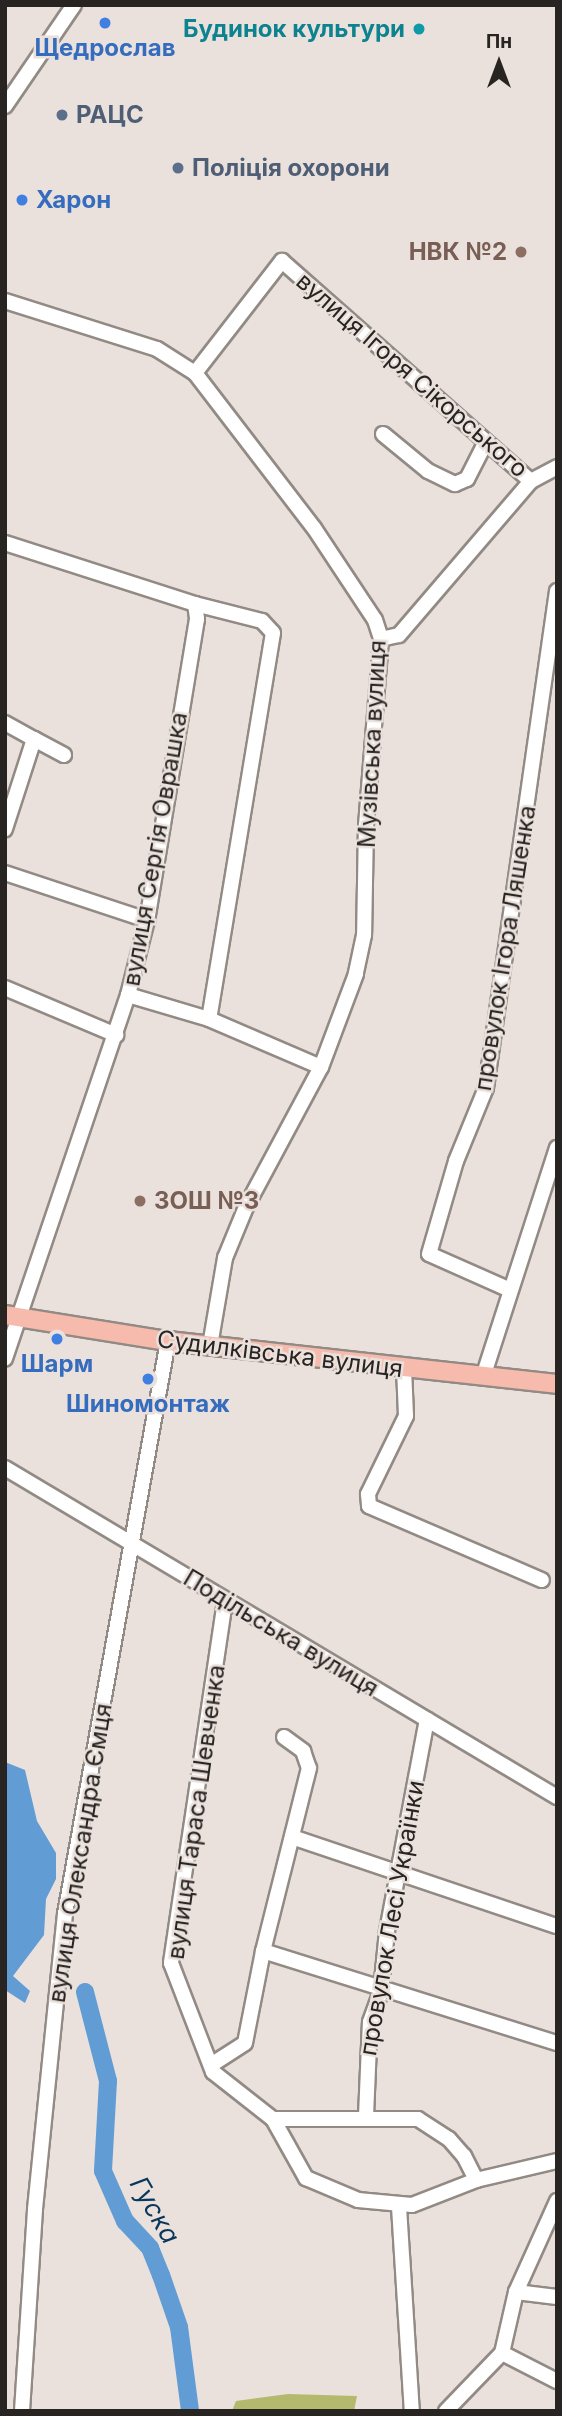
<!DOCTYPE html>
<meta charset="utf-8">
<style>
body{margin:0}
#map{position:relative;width:562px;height:2416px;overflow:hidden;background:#eae1dc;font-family:Inter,sans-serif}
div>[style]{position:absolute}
.green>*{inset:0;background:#b3ba6e}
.water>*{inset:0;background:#629cd4}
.river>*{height:18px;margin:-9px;padding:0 9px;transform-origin:9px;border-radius:9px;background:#629cd4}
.roads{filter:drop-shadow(2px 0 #928a84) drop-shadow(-2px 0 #928a84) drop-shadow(0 2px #928a84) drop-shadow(0 -2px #928a84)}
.minor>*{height:14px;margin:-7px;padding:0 7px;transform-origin:7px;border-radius:7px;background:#fff}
.major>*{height:18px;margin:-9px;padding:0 9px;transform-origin:9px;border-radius:9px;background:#f7bbad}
.dots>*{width:19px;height:19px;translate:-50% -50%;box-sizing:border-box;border:4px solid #eae1dc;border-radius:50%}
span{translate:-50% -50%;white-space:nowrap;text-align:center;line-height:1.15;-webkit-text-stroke:5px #eae1dc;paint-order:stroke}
.culture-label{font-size:24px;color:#0d838f;font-weight:700}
.right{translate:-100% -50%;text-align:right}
.shop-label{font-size:24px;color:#366cbe;font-weight:700}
.left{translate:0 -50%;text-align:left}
.service-label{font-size:24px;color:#4e5e75;font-weight:700}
.education-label{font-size:24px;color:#785e54;font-weight:700}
.street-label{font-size:24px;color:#282422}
.water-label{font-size:26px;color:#09365b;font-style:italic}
.frame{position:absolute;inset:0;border:7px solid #282422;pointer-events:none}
.north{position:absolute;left:464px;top:28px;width:70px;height:70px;-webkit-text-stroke:5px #eae1dc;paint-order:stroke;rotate:0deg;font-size:19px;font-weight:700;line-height:28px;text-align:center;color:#282422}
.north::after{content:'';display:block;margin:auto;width:24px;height:32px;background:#282422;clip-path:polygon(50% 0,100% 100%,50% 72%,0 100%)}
</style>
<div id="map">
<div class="green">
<i style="clip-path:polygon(288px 2394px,357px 2396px,354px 2411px,232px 2411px,236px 2401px)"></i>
</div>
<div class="water">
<i style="clip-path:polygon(5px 1762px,25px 1770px,37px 1821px,56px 1853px,56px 1879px,46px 1899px,44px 1935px,13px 1976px,30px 1991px,25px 2003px,5px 1990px)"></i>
</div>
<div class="river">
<i style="left:85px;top:1992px;width:92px;rotate:75.5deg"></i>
<i style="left:108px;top:2081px;width:90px;rotate:93.2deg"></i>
<i style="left:103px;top:2171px;width:55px;rotate:66.3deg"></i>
<i style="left:125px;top:2221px;width:37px;rotate:47deg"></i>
<i style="left:150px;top:2248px;width:29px;rotate:68deg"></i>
<i style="left:161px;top:2275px;width:55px;rotate:70.9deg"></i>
<i style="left:179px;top:2327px;width:85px;rotate:82.5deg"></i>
</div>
<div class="roads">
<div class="minor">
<i style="left:5px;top:106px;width:122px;rotate:-55.7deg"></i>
<i style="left:5px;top:301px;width:159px;rotate:17.5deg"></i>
<i style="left:157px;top:349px;width:45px;rotate:32.3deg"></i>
<i style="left:195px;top:373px;width:195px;rotate:52.5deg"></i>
<i style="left:314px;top:528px;width:110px;rotate:56.5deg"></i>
<i style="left:375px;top:620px;width:20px;rotate:72deg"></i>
<i style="left:381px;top:639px;width:187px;rotate:94.6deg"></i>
<i style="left:366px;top:825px;width:110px;rotate:91deg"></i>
<i style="left:364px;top:935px;width:40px;rotate:102deg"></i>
<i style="left:356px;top:974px;width:99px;rotate:110.6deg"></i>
<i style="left:321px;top:1067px;width:159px;rotate:118.2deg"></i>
<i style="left:246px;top:1207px;width:55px;rotate:112.4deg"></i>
<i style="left:225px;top:1258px;width:89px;rotate:99.7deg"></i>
<i style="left:195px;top:373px;width:142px;rotate:-52.2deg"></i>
<i style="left:282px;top:261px;width:332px;rotate:41.5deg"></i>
<i style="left:531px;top:481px;width:30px;rotate:-28deg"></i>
<i style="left:383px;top:434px;width:58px;rotate:39.4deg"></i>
<i style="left:428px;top:471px;width:30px;rotate:26deg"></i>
<i style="left:455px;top:484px;width:13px;rotate:-23deg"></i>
<i style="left:467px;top:479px;width:39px;rotate:-63deg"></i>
<i style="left:5px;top:543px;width:200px;rotate:17.8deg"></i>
<i style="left:195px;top:604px;width:15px;rotate:82deg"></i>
<i style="left:197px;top:619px;width:305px;rotate:99.4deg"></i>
<i style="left:147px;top:920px;width:77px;rotate:104.2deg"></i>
<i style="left:128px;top:995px;width:384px;rotate:108.7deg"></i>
<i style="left:195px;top:604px;width:69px;rotate:14.2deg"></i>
<i style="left:262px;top:621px;width:16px;rotate:47deg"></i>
<i style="left:273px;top:633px;width:391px;rotate:99.4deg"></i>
<i style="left:381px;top:639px;width:18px;rotate:-13deg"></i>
<i style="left:399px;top:635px;width:203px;rotate:-49.4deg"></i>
<i style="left:5px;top:723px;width:33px;rotate:29deg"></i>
<i style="left:34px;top:739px;width:95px;rotate:107.9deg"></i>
<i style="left:34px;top:739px;width:34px;rotate:28deg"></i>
<i style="left:5px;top:873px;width:150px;rotate:18.3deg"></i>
<i style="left:5px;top:988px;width:121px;rotate:22.9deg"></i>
<i style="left:128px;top:995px;width:84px;rotate:16.5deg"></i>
<i style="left:209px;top:1019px;width:122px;rotate:23.2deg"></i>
<i style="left:508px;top:1289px;width:86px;rotate:-156.1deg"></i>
<i style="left:429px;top:1254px;width:97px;rotate:-73.8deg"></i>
<i style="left:456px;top:1161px;width:79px;rotate:-67.7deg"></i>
<i style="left:486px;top:1088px;width:502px;rotate:-81.87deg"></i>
<i style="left:404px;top:1368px;width:48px;rotate:87.6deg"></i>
<i style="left:406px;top:1416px;width:87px;rotate:116deg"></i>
<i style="left:368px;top:1494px;width:12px;rotate:85deg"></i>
<i style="left:369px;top:1506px;width:188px;rotate:23.2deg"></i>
<i style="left:483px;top:1377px;width:241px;rotate:-72.1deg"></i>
<i style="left:5px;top:1468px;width:643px;rotate:30.8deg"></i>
<i style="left:225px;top:1601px;width:366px;rotate:98.5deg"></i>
<i style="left:171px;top:1963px;width:117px;rotate:68.9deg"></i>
<i style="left:213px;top:2072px;width:76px;rotate:38.1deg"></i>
<i style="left:273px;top:2119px;width:68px;rotate:60.8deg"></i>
<i style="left:306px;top:2178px;width:56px;rotate:22.9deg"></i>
<i style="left:358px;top:2200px;width:54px;rotate:5.3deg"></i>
<i style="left:412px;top:2205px;width:69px;rotate:-21.3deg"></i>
<i style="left:476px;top:2180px;width:83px;rotate:-13.2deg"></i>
<i style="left:284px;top:1737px;width:24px;rotate:36deg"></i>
<i style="left:303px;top:1751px;width:18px;rotate:71deg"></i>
<i style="left:309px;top:1768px;width:189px;rotate:104.1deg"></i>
<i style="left:263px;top:1951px;width:308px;rotate:17.4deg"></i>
<i style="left:295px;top:1838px;width:276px;rotate:18.6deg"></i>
<i style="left:211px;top:2065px;width:40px;rotate:-32.9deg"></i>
<i style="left:245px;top:2043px;width:94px;rotate:-78.9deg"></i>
<i style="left:366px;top:2116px;width:94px;rotate:-87.6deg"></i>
<i style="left:370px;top:2022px;width:33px;rotate:-70deg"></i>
<i style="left:381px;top:1991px;width:60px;rotate:-84.3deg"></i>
<i style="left:387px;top:1931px;width:215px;rotate:-79.3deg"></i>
<i style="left:273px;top:2119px;width:145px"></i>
<i style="left:418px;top:2119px;width:37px;rotate:33deg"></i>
<i style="left:449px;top:2139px;width:23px;rotate:49deg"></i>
<i style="left:464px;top:2156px;width:27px;rotate:63deg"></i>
<i style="left:399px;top:2207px;width:204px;rotate:86.4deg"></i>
<i style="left:516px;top:2292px;width:41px;rotate:7deg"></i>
<i style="left:502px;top:2353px;width:63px;rotate:-77.1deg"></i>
<i style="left:516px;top:2292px;width:100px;rotate:-65.7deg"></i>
<i style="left:22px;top:2411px;width:202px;rotate:-86.3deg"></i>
<i style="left:35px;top:2209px;width:297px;rotate:-84.2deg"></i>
<i style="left:65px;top:1914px;width:582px;rotate:-79.81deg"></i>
<i style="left:446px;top:2411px;width:81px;rotate:-46deg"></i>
<i style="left:502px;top:2353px;width:62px;rotate:27deg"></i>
</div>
<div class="major">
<i style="left:5px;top:1315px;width:165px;rotate:9.1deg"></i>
<i style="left:168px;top:1341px;width:391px;rotate:6.3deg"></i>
</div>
</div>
<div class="dots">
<i style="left:105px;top:23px;background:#3f7fe0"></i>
<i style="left:419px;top:29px;background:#0f9aa8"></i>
<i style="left:62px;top:115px;background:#5c6f8a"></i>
<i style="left:178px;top:168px;background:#5c6f8a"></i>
<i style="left:22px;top:200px;background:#3f7fe0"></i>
<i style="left:521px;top:252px;background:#8d6e63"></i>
<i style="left:140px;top:1201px;background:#8d6e63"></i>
<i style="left:57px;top:1339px;background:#3f7fe0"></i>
<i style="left:148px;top:1379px;background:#3f7fe0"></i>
</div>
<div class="culture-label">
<span class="right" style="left:405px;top:29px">Будинок культури</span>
</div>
<div class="shop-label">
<span style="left:105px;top:48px">Щедрослав</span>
<span class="left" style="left:36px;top:200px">Харон</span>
<span style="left:57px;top:1364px">Шарм</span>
<span style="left:148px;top:1404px">Шиномонтаж</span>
</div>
<div class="service-label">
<span class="left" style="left:76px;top:115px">РАЦС</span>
<span class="left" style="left:192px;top:168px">Поліція охорони</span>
</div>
<div class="education-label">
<span class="right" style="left:507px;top:252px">НВК №2</span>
<span class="left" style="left:154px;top:1201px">ЗОШ №3</span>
</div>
<div class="street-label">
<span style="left:412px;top:375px;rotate:41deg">вулиця Ігоря Сікорського</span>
<span style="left:372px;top:744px;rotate:-87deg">Музівська вулиця</span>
<span style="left:155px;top:849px;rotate:-80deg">вулиця Сергія Оврашка</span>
<span style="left:505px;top:948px;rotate:-81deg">провулок Ігора Ляшенка</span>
<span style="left:280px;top:1354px;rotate:7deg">Судилківська вулиця</span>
<span style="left:281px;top:1633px;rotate:31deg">Подільська вулиця</span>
<span style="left:196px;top:1812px;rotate:-82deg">вулиця Тараса Шевченка</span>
<span style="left:80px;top:1853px;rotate:-81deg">вулиця Олександра Ємця</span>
<span style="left:392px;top:1918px;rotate:-80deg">провулок Лесі Українки</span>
</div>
<div class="water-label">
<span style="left:155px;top:2210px;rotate:60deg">Гуска</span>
</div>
<div class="frame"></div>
<div class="north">Пн</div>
</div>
